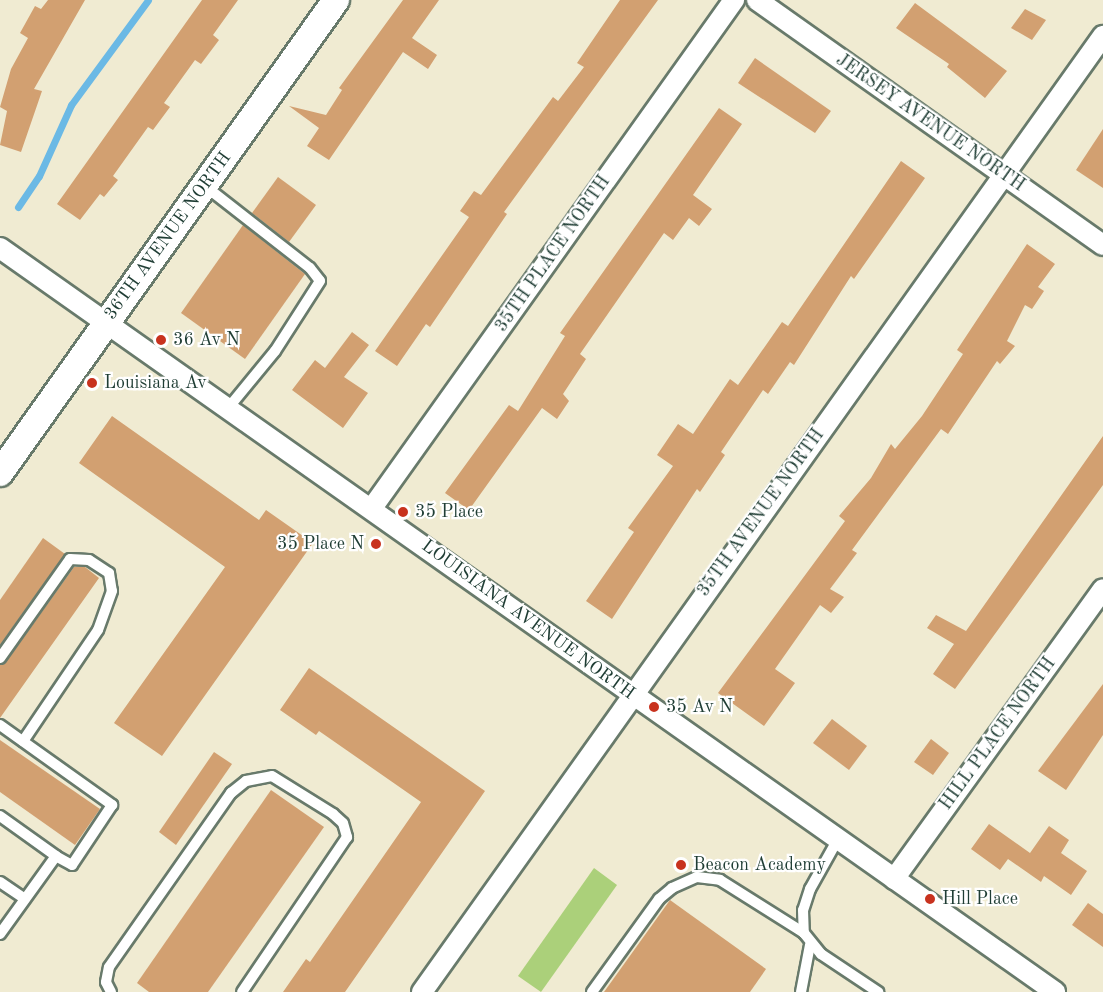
<!DOCTYPE html>
<style>
body{margin:0}
#map{position:relative;width:1103px;height:992px;overflow:hidden;background:#f0ebd2;font-family:"Old Standard TT",serif}
div>[style]{position:absolute}
.green>*{inset:0;background:#abd07a}
.stream>*{height:7px;margin:-3.5px;padding:0 3.5px;transform-origin:3.5px;border-radius:3.5px;background:#6bb9e5}
.building>*{inset:0;background:#d2a071}
.roads{filter:drop-shadow(2px 0 #687a6b) drop-shadow(-2px 0 #687a6b) drop-shadow(0 2px #687a6b) drop-shadow(0 -2px #687a6b)}
.service>*{height:10px;margin:-5px;padding:0 5px;transform-origin:5px;border-radius:5px;background:#fff}
.minor>*{height:20px;margin:-10px;padding:0 10px;transform-origin:10px;border-radius:10px;background:#fff}
.tertiary>*{height:26px;margin:-13px;padding:0 13px;transform-origin:13px;border-radius:13px;background:#fff}
.dots>*{width:16px;height:16px;translate:-50% -50%;box-sizing:border-box;border:3px solid #fff;border-radius:50%}
span{translate:-50% -50%;white-space:nowrap;text-align:center;line-height:1.15;-webkit-text-stroke:4.5px #fff;paint-order:stroke}
.street-label{font-size:18px;color:#1f3d34}
.poi-label{font-size:18px;color:#1f3d34}
.left{translate:0 -50%;text-align:left}
.right{translate:-100% -50%;text-align:right}
</style>
<div id="map">
<div class="green">
<i style="clip-path:polygon(594px 868px,617px 885px,541px 992px,518px 976px)"></i>
</div>
<div class="stream">
<i style="left:18px;top:207px;width:37px;rotate:-56deg"></i>
<i style="left:39px;top:176px;width:78px;rotate:-65.7deg"></i>
<i style="left:71px;top:105px;width:130px;rotate:-53.7deg"></i>
</div>
<div class="building">
<i style="clip-path:polygon(48px 0,85px 0,34px 89px,42px 91px,21px 152px,0 145px,7px 111px,0 107px,11px 69px,28px 38px,20px 33px,35px 6px,41px 9px)"></i>
<i style="clip-path:polygon(202px 0,238px 0,213px 35px,219px 40px,201px 64px,195px 60px,164px 103px,170px 107px,153px 130px,148px 127px,113px 176px,118px 180px,104px 197px,100px 194px,80px 220px,57px 204px)"></i>
<i style="clip-path:polygon(403px 0,439px 0,412px 38px,437px 55px,428px 69px,403px 52px,329px 160px,307px 146px,319px 128px,289px 106px,326px 115px,342px 90px,339px 88px)"></i>
<i style="clip-path:polygon(620px 0,658px 0,504px 212px,507px 214px,430px 327px,426px 324px,397px 366px,375px 351px,469px 217px,460px 211px,474px 191px,481px 195px,553px 97px,558px 101px,584px 67px,577px 63px)"></i>
<i style="clip-path:polygon(915px 3px,1007px 71px,985px 98px,947px 67px,949px 64px,896px 28px)"></i>
<i style="clip-path:polygon(1025px 9px,1046px 20px,1032px 40px,1011px 28px)"></i>
<i style="clip-path:polygon(755px 58px,831px 111px,815px 133px,738px 83px)"></i>
<i style="clip-path:polygon(719px 108px,742px 124px,693px 195px,712px 209px,699px 226px,689px 218px,673px 240px,664px 233px,580px 354px,586px 359px,563px 394px,569px 401px,557px 419px,542px 408px,469px 510px,445px 493px,509px 405px,518px 411px,565px 336px,560px 333px)"></i>
<i style="clip-path:polygon(1103px 129px,1103px 188px,1076px 170px)"></i>
<i style="clip-path:polygon(901px 161px,925px 178px,854px 279px,851px 276px,794px 365px,790px 362px,768px 394px,763px 390px,721px 452px,725px 455px,700px 492px,697px 489px,612px 619px,586px 601px,634px 532px,628px 528px,673px 466px,657px 455px,678px 424px,693px 434px,730px 379px,738px 385px,782px 322px,788px 326px)"></i>
<i style="clip-path:polygon(278px 177px,316px 205px,289px 242px,252px 213px)"></i>
<i style="clip-path:polygon(243px 225px,305px 274px,245px 359px,181px 313px)"></i>
<i style="clip-path:polygon(1027px 244px,1055px 264px,1038px 287px,1044px 291px,1032px 309px,1025px 305px,1007px 341px,1015px 346px,1000px 364px,997px 361px,948px 434px,941px 429px,852px 550px,857px 553px,830px 589px,844px 597px,831px 613px,820px 605px,775px 669px,795px 683px,764px 726px,718px 693px,845px 521px,839px 516px,871px 478px,891px 444px,895px 449px,922px 416px,963px 354px,957px 350px)"></i>
<i style="clip-path:polygon(352px 332px,369px 345px,344px 377px,368px 393px,343px 428px,292px 390px,315px 360px,325px 368px)"></i>
<i style="clip-path:polygon(112px 416px,259px 520px,266px 510px,313px 543px,162px 756px,114px 723px,225px 567px,79px 463px)"></i>
<i style="clip-path:polygon(1103px 436px,1103px 485px,955px 689px,933px 674px,954px 644px,927px 628px,936px 615px,966px 631px)"></i>
<i style="clip-path:polygon(43px 538px,65px 554px,0 645px,0 600px)"></i>
<i style="clip-path:polygon(74px 567px,85px 567px,99px 578px,0 718px,0 665px,6px 662px)"></i>
<i style="clip-path:polygon(309px 668px,485px 791px,345px 992px,283px 992px,306px 959px,310px 962px,421px 802px,319px 731px,316px 735px,280px 710px)"></i>
<i style="clip-path:polygon(1103px 684px,1103px 735px,1066px 790px,1038px 771px)"></i>
<i style="clip-path:polygon(832px 719px,867px 746px,849px 770px,813px 743px)"></i>
<i style="clip-path:polygon(931px 739px,949px 753px,933px 775px,914px 762px)"></i>
<i style="clip-path:polygon(0 740px,100px 809px,75px 845px,0 792px)"></i>
<i style="clip-path:polygon(214px 752px,232px 764px,176px 845px,159px 832px)"></i>
<i style="clip-path:polygon(271px 790px,324px 827px,208px 992px,149px 992px,137px 983px)"></i>
<i style="clip-path:polygon(989px 824px,1030px 853px,1049px 826px,1069px 840px,1061px 853px,1087px 871px,1071px 895px,1044px 876px,1041px 882px,1008px 859px,1000px 870px,971px 849px)"></i>
<i style="clip-path:polygon(670px 900px,766px 969px,750px 992px,604px 992px)"></i>
<i style="clip-path:polygon(1088px 903px,1103px 914px,1103px 947px,1072px 925px)"></i>
</div>
<div class="roads">
<div class="service">
<i style="left:205px;top:186px;width:133px;rotate:38deg"></i>
<i style="left:310px;top:268px;width:16px;rotate:52deg"></i>
<i style="left:320px;top:281px;width:83px;rotate:122.7deg"></i>
<i style="left:275px;top:351px;width:72px;rotate:129.4deg"></i>
<i style="left:0;top:658px;width:121px;rotate:-54.7deg"></i>
<i style="left:70px;top:559px;width:19px;rotate:3deg"></i>
<i style="left:89px;top:560px;width:24px;rotate:33deg"></i>
<i style="left:109px;top:573px;width:18px;rotate:81deg"></i>
<i style="left:112px;top:591px;width:41px;rotate:109.7deg"></i>
<i style="left:98px;top:630px;width:134px;rotate:124deg"></i>
<i style="left:0;top:725px;width:138px;rotate:35.5deg"></i>
<i style="left:112px;top:805px;width:72px;rotate:123.7deg"></i>
<i style="left:72px;top:865px;width:18px;rotate:-151deg"></i>
<i style="left:56px;top:856px;width:96px;rotate:125.7deg"></i>
<i style="left:0;top:816px;width:69px;rotate:35.5deg"></i>
<i style="left:838px;top:839px;width:57px;rotate:119.2deg"></i>
<i style="left:810px;top:889px;width:22px;rotate:108deg"></i>
<i style="left:803px;top:910px;width:23px;rotate:88deg"></i>
<i style="left:804px;top:933px;width:27px;rotate:51deg"></i>
<i style="left:821px;top:954px;width:69px;rotate:33.7deg"></i>
<i style="left:0;top:882px;width:30px;rotate:34deg"></i>
<i style="left:111px;top:992px;width:11px;rotate:-117deg"></i>
<i style="left:106px;top:982px;width:15px;rotate:-79deg"></i>
<i style="left:109px;top:967px;width:213px;rotate:-55deg"></i>
<i style="left:231px;top:793px;width:19px;rotate:-39deg"></i>
<i style="left:246px;top:781px;width:26px;rotate:-11deg"></i>
<i style="left:272px;top:776px;width:72px;rotate:31.9deg"></i>
<i style="left:333px;top:814px;width:13px;rotate:42deg"></i>
<i style="left:343px;top:823px;width:15px;rotate:74deg"></i>
<i style="left:347px;top:837px;width:187px;rotate:124.1deg"></i>
<i style="left:592px;top:992px;width:115px;rotate:-54.2deg"></i>
<i style="left:659px;top:899px;width:17px;rotate:-40deg"></i>
<i style="left:672px;top:888px;width:27px;rotate:-24deg"></i>
<i style="left:697px;top:877px;width:23px;rotate:7deg"></i>
<i style="left:720px;top:880px;width:99px;rotate:32.2deg"></i>
<i style="left:801px;top:992px;width:48px;rotate:-79.2deg"></i>
</div>
<div class="minor">
<i style="left:757px;top:0;width:424px;rotate:35.3deg"></i>
<i style="left:0;top:248px;width:1291px;rotate:35.19deg"></i>
<i style="left:372px;top:508px;width:624px;rotate:-54.53deg"></i>
<i style="left:894px;top:879px;width:357px;rotate:-54.2deg"></i>
<i style="left:422px;top:992px;width:1174px;rotate:-54.54deg"></i>
</div>
<div class="tertiary">
<i style="left:0;top:473px;width:580px;rotate:-54.61deg"></i>
</div>
</div>
<div class="dots">
<i style="left:161px;top:340px;background:#c8321e"></i>
<i style="left:92px;top:383px;background:#c8321e"></i>
<i style="left:403px;top:512px;background:#c8321e"></i>
<i style="left:376px;top:544px;background:#c8321e"></i>
<i style="left:654px;top:707px;background:#c8321e"></i>
<i style="left:681px;top:865px;background:#c8321e"></i>
<i style="left:930px;top:899px;background:#c8321e"></i>
</div>
<div class="street-label">
<span style="left:930px;top:123px;rotate:35deg">JERSEY AVENUE NORTH</span>
<span style="left:168px;top:236px;rotate:-54deg">36TH AVENUE NORTH</span>
<span style="left:553px;top:254px;rotate:-55deg">35TH PLACE NORTH</span>
<span style="left:761px;top:513px;rotate:-54deg">35TH AVENUE NORTH</span>
<span style="left:528px;top:620px;rotate:36deg">LOUISIANA AVENUE NORTH</span>
<span style="left:998px;top:734px;rotate:-54deg">HILL PLACE NORTH</span>
</div>
<div class="poi-label">
<span class="left" style="left:173px;top:340px">36 Av N</span>
<span class="left" style="left:104px;top:383px">Louisiana Av</span>
<span class="left" style="left:415px;top:512px">35 Place</span>
<span class="right" style="left:364px;top:544px">35 Place N</span>
<span class="left" style="left:666px;top:707px">35 Av N</span>
<span class="left" style="left:693px;top:865px">Beacon Academy</span>
<span class="left" style="left:942px;top:899px">Hill Place</span>
</div>
</div>
